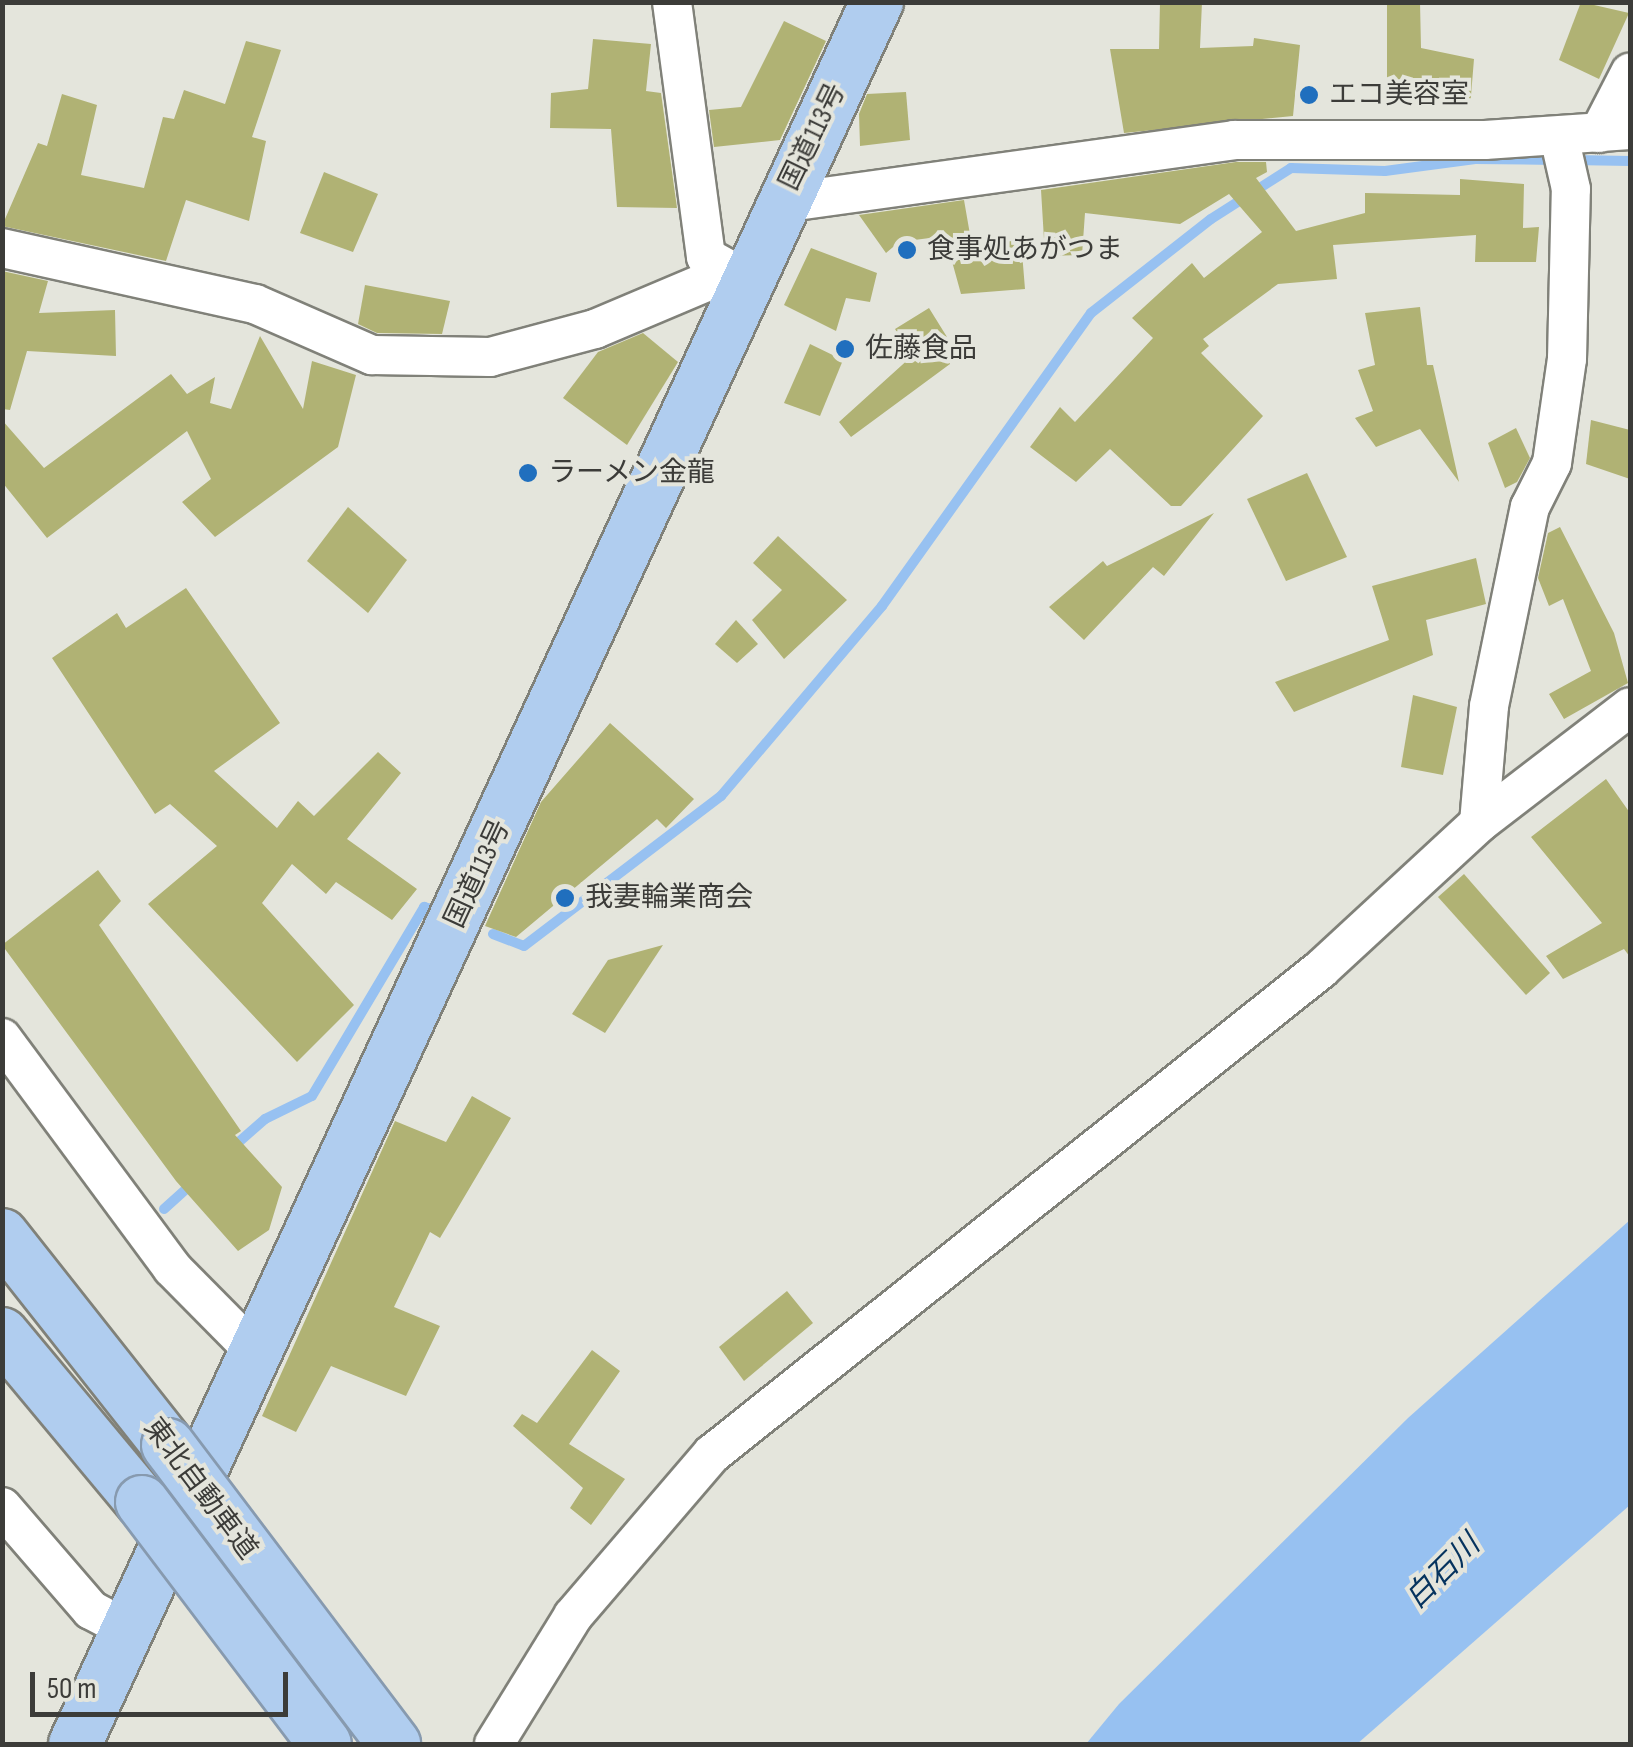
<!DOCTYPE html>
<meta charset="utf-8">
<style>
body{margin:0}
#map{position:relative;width:1633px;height:1747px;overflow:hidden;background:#e4e5dc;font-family:"Sofia Sans Condensed","Noto Sans JP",sans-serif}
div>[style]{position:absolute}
.water>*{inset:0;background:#97c1f1}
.stream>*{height:10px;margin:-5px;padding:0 5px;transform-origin:5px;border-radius:5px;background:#97c1f1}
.building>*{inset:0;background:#b0b274}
.roads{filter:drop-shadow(2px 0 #808179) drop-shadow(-2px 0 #808179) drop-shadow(0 2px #808179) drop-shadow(0 -2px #808179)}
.minor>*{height:38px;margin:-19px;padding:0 19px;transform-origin:19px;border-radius:19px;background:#fff}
.highway>*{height:52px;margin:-26px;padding:0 26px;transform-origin:26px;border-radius:26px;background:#b0cdef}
.bridges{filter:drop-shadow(2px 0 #879aaf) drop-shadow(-2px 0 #879aaf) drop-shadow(0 2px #879aaf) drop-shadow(0 -2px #879aaf)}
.highway-bridge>*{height:52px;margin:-26px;padding:0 26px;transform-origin:26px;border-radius:26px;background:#b0cdef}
.dots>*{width:28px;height:28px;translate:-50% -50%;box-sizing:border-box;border:5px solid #e4e5dc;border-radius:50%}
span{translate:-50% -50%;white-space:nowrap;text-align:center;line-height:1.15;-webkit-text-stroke:8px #e4e5dc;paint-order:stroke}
.poi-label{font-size:28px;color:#3c3c39}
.left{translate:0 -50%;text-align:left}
.street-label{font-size:28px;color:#3c3c39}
.water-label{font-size:30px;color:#05335e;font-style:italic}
.frame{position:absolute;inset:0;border:5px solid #3c3c39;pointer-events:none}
.scale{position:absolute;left:30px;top:1672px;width:258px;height:45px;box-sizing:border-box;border:5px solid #3c3c39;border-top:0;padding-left:12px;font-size:30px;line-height:35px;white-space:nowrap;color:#3c3c39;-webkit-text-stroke:8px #e4e5dc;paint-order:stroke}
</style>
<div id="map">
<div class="water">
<i style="clip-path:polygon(1630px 1220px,1630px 1505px,1357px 1744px,1086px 1744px,1119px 1704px,1408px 1418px)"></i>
</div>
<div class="stream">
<i style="left:1572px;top:160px;width:58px;rotate:1deg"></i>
<i style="left:493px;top:934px;width:33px;rotate:21deg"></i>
<i style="left:524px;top:946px;width:248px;rotate:-37.3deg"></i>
<i style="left:721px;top:796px;width:249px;rotate:-49.7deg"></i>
<i style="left:882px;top:606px;width:360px;rotate:-54.5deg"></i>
<i style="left:1091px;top:313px;width:152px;rotate:-38.1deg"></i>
<i style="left:1211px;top:219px;width:95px;rotate:-32.5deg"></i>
<i style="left:1291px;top:168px;width:94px;rotate:1.8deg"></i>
<i style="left:1385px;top:171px;width:91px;rotate:-7.6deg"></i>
<i style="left:1475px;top:159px;width:80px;rotate:0.7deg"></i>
<i style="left:232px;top:1148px;width:44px;rotate:-41.3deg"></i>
<i style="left:265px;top:1119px;width:52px;rotate:-26.1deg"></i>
<i style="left:312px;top:1096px;width:220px;rotate:-59.3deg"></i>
<i style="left:424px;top:907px;width:7px;rotate:16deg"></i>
<i style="left:164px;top:1209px;width:39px;rotate:-42deg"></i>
</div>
<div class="building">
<i style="clip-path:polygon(1160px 2px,1202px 2px,1200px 48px,1253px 46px,1254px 38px,1300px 45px,1293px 116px,1124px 133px,1110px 49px,1159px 49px)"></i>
<i style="clip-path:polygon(1387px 2px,1420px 2px,1421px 48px,1474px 59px,1470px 108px,1387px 96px)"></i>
<i style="clip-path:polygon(1581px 2px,1629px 13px,1599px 79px,1559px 60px)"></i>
<i style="clip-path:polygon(784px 21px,826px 41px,780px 140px,714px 147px,709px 110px,741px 107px)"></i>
<i style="clip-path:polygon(593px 39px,651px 44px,646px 91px,661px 93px,677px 208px,617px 207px,611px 129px,550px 128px,551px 93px,588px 89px)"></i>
<i style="clip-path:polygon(246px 41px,281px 50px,252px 137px,266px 141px,249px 221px,186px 200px,166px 261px,2px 226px,38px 143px,47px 146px,62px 94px,97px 105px,81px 175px,144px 188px,163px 117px,174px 119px,184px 90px,225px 104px)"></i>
<i style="clip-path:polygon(906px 92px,910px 140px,860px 146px,859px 114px,867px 94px)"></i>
<i style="clip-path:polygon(1236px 162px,1266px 162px,1267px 172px,1256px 178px,1296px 231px,1365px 213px,1365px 193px,1460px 195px,1460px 179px,1524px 184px,1523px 228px,1539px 227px,1536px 262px,1475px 262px,1476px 235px,1333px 245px,1337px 279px,1278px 284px,1203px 339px,1209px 346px,1201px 353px,1263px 416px,1181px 506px,1171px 506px,1110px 449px,1076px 482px,1030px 447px,1060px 407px,1075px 422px,1153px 338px,1132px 318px,1192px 263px,1204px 278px,1262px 232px,1229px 194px,1180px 224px,1085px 213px,1082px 255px,1045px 256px,1041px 190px)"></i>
<i style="clip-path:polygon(324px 172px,378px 194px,353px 252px,300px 233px)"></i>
<i style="clip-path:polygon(964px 200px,972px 246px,1021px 240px,1025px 289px,961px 294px,945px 236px,899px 242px,886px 253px,859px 215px)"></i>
<i style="clip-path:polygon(811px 248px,877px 273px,870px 302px,846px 298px,836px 331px,784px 305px)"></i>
<i style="clip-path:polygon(2px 271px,48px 281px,39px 313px,115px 310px,116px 356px,27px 351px,10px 410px,2px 409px)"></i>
<i style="clip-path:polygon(365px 285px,450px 301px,442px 334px,377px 333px,358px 324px)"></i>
<i style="clip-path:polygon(1420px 307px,1427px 365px,1433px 365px,1459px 482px,1420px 429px,1376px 447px,1355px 418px,1373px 411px,1358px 370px,1375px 365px,1365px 313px)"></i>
<i style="clip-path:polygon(929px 308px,947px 337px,939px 343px,950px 364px,851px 437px,839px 422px,912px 356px,895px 329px)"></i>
<i style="clip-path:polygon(643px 333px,678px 362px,627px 445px,563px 398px,598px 352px)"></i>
<i style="clip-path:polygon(260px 336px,303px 409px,312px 361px,356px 375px,338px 447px,215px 537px,182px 502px,211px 479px,187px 431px,47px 538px,2px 482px,2px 420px,44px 468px,171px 374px,187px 394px,215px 377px,210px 403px,231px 409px)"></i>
<i style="clip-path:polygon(810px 344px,843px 360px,820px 416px,784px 403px)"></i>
<i style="clip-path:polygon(1591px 420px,1630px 430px,1630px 479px,1586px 464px)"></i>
<i style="clip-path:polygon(1516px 428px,1530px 458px,1517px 482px,1505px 488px,1488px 443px)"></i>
<i style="clip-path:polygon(1307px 473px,1347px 557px,1286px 581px,1247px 499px)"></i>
<i style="clip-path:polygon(348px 507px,407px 560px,368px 613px,307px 561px)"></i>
<i style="clip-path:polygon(1214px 513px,1164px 576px,1153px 567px,1084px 640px,1049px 607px,1103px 561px,1107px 566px)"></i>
<i style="clip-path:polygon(1560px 527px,1614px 633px,1628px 683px,1564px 719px,1549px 694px,1591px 671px,1563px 599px,1549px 606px,1538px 578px,1548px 533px)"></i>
<i style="clip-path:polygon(778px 536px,847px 600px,784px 659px,752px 620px,782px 590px,753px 563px)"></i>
<i style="clip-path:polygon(1476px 558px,1486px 604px,1426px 620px,1433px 655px,1294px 712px,1275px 682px,1389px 640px,1372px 586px)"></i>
<i style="clip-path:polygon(186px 588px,280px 723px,214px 771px,277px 828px,298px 801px,314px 816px,378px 752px,401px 773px,347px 839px,417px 889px,392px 920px,336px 882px,326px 894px,292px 864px,262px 903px,354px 1005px,297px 1062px,148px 904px,217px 846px,170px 804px,155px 814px,52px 658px,117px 613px,126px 628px)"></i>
<i style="clip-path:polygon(736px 620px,758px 644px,737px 663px,715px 644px)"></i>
<i style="clip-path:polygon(1413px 695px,1457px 707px,1443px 775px,1401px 767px)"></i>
<i style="clip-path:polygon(610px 723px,694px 799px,666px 828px,657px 819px,516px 937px,485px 926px,541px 802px)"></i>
<i style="clip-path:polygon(1606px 779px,1630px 813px,1630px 957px,1624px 949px,1563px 979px,1546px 956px,1602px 923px,1531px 837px)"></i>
<i style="clip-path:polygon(98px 870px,121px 901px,99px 925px,241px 1131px,235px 1135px,282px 1187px,269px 1230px,238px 1251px,176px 1181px,2px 945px)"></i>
<i style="clip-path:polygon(1464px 874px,1550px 973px,1526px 995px,1438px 897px)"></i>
<i style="clip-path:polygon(663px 945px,605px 1033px,572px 1014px,608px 960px)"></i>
<i style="clip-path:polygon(472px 1096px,511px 1118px,440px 1238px,430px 1232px,394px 1307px,440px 1326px,406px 1396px,331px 1366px,296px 1432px,262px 1416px,395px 1121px,446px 1142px)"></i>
<i style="clip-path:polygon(787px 1291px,813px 1323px,744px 1381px,719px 1347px)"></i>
<i style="clip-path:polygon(592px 1350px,620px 1371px,569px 1444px,625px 1479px,591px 1525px,570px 1508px,583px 1488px,513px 1426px,522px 1414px,537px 1423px)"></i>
</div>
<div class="roads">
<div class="minor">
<i style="left:672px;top:2px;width:257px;rotate:82.4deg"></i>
<i style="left:706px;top:257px;width:46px;rotate:28.8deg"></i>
<i style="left:1599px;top:133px;width:68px;rotate:-62.7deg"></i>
<i style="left:781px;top:203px;width:457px;rotate:-7.9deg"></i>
<i style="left:1234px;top:140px;width:251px"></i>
<i style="left:1485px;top:140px;width:145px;rotate:-3.9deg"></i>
<i style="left:2px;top:248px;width:259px;rotate:12.5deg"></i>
<i style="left:255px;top:304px;width:128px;rotate:23.6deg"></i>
<i style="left:372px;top:355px;width:118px;rotate:1deg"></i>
<i style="left:490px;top:357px;width:109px;rotate:-14.9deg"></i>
<i style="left:595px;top:329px;width:131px;rotate:-22.9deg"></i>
<i style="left:716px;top:278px;width:37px;rotate:8deg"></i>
<i style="left:1479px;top:823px;width:117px;rotate:-85.1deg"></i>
<i style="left:1489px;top:706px;width:203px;rotate:-78.4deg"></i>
<i style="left:1530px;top:507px;width:49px;rotate:-63.4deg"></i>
<i style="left:1552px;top:463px;width:105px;rotate:-81.8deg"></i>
<i style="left:1567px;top:359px;width:170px;rotate:-88.7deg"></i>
<i style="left:1571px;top:189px;width:54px;rotate:-102.8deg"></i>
<i style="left:2px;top:1038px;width:286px;rotate:53.5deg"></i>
<i style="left:172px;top:1268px;width:118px;rotate:45.3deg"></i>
<i style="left:2px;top:1507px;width:136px;rotate:49.2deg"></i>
<i style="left:91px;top:1610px;width:43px;rotate:27.8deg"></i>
<i style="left:494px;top:1744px;width:150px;rotate:-58.3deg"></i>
<i style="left:573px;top:1616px;width:213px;rotate:-49.4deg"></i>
<i style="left:712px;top:1454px;width:779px;rotate:-38.53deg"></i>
<i style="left:1321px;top:969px;width:215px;rotate:-42.7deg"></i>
<i style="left:1479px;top:823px;width:190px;rotate:-37.5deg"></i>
</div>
<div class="highway">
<i style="left:2px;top:1235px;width:268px;rotate:51.7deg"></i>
<i style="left:2px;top:1334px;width:219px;rotate:50.2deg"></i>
<i style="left:75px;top:1744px;width:1918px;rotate:-65.28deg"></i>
</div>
</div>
<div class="bridges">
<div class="highway-bridge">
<i style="left:168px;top:1445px;width:375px;rotate:52.9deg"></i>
<i style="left:142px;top:1502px;width:303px;rotate:52.9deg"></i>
</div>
</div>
<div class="dots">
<i style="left:1309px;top:95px;background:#206fbe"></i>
<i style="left:907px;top:250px;background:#206fbe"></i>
<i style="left:845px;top:349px;background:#206fbe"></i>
<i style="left:528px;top:473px;background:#206fbe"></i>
<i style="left:565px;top:898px;background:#206fbe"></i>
</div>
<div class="poi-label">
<span class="left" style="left:1329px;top:95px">エコ美容室</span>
<span class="left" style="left:927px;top:250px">食事処あがつま</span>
<span class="left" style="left:865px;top:349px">佐藤食品</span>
<span class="left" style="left:548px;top:473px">ラーメン金龍</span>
<span class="left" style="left:585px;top:898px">我妻輪業商会</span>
</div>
<div class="street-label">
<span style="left:813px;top:137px;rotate:-64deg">国道113号</span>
<span style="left:478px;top:874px;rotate:-65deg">国道113号</span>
<span style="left:200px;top:1489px;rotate:53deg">東北自動車道</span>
</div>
<div class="water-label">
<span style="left:1443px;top:1572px;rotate:-45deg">白石川</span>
</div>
<div class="frame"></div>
<div class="scale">50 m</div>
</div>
